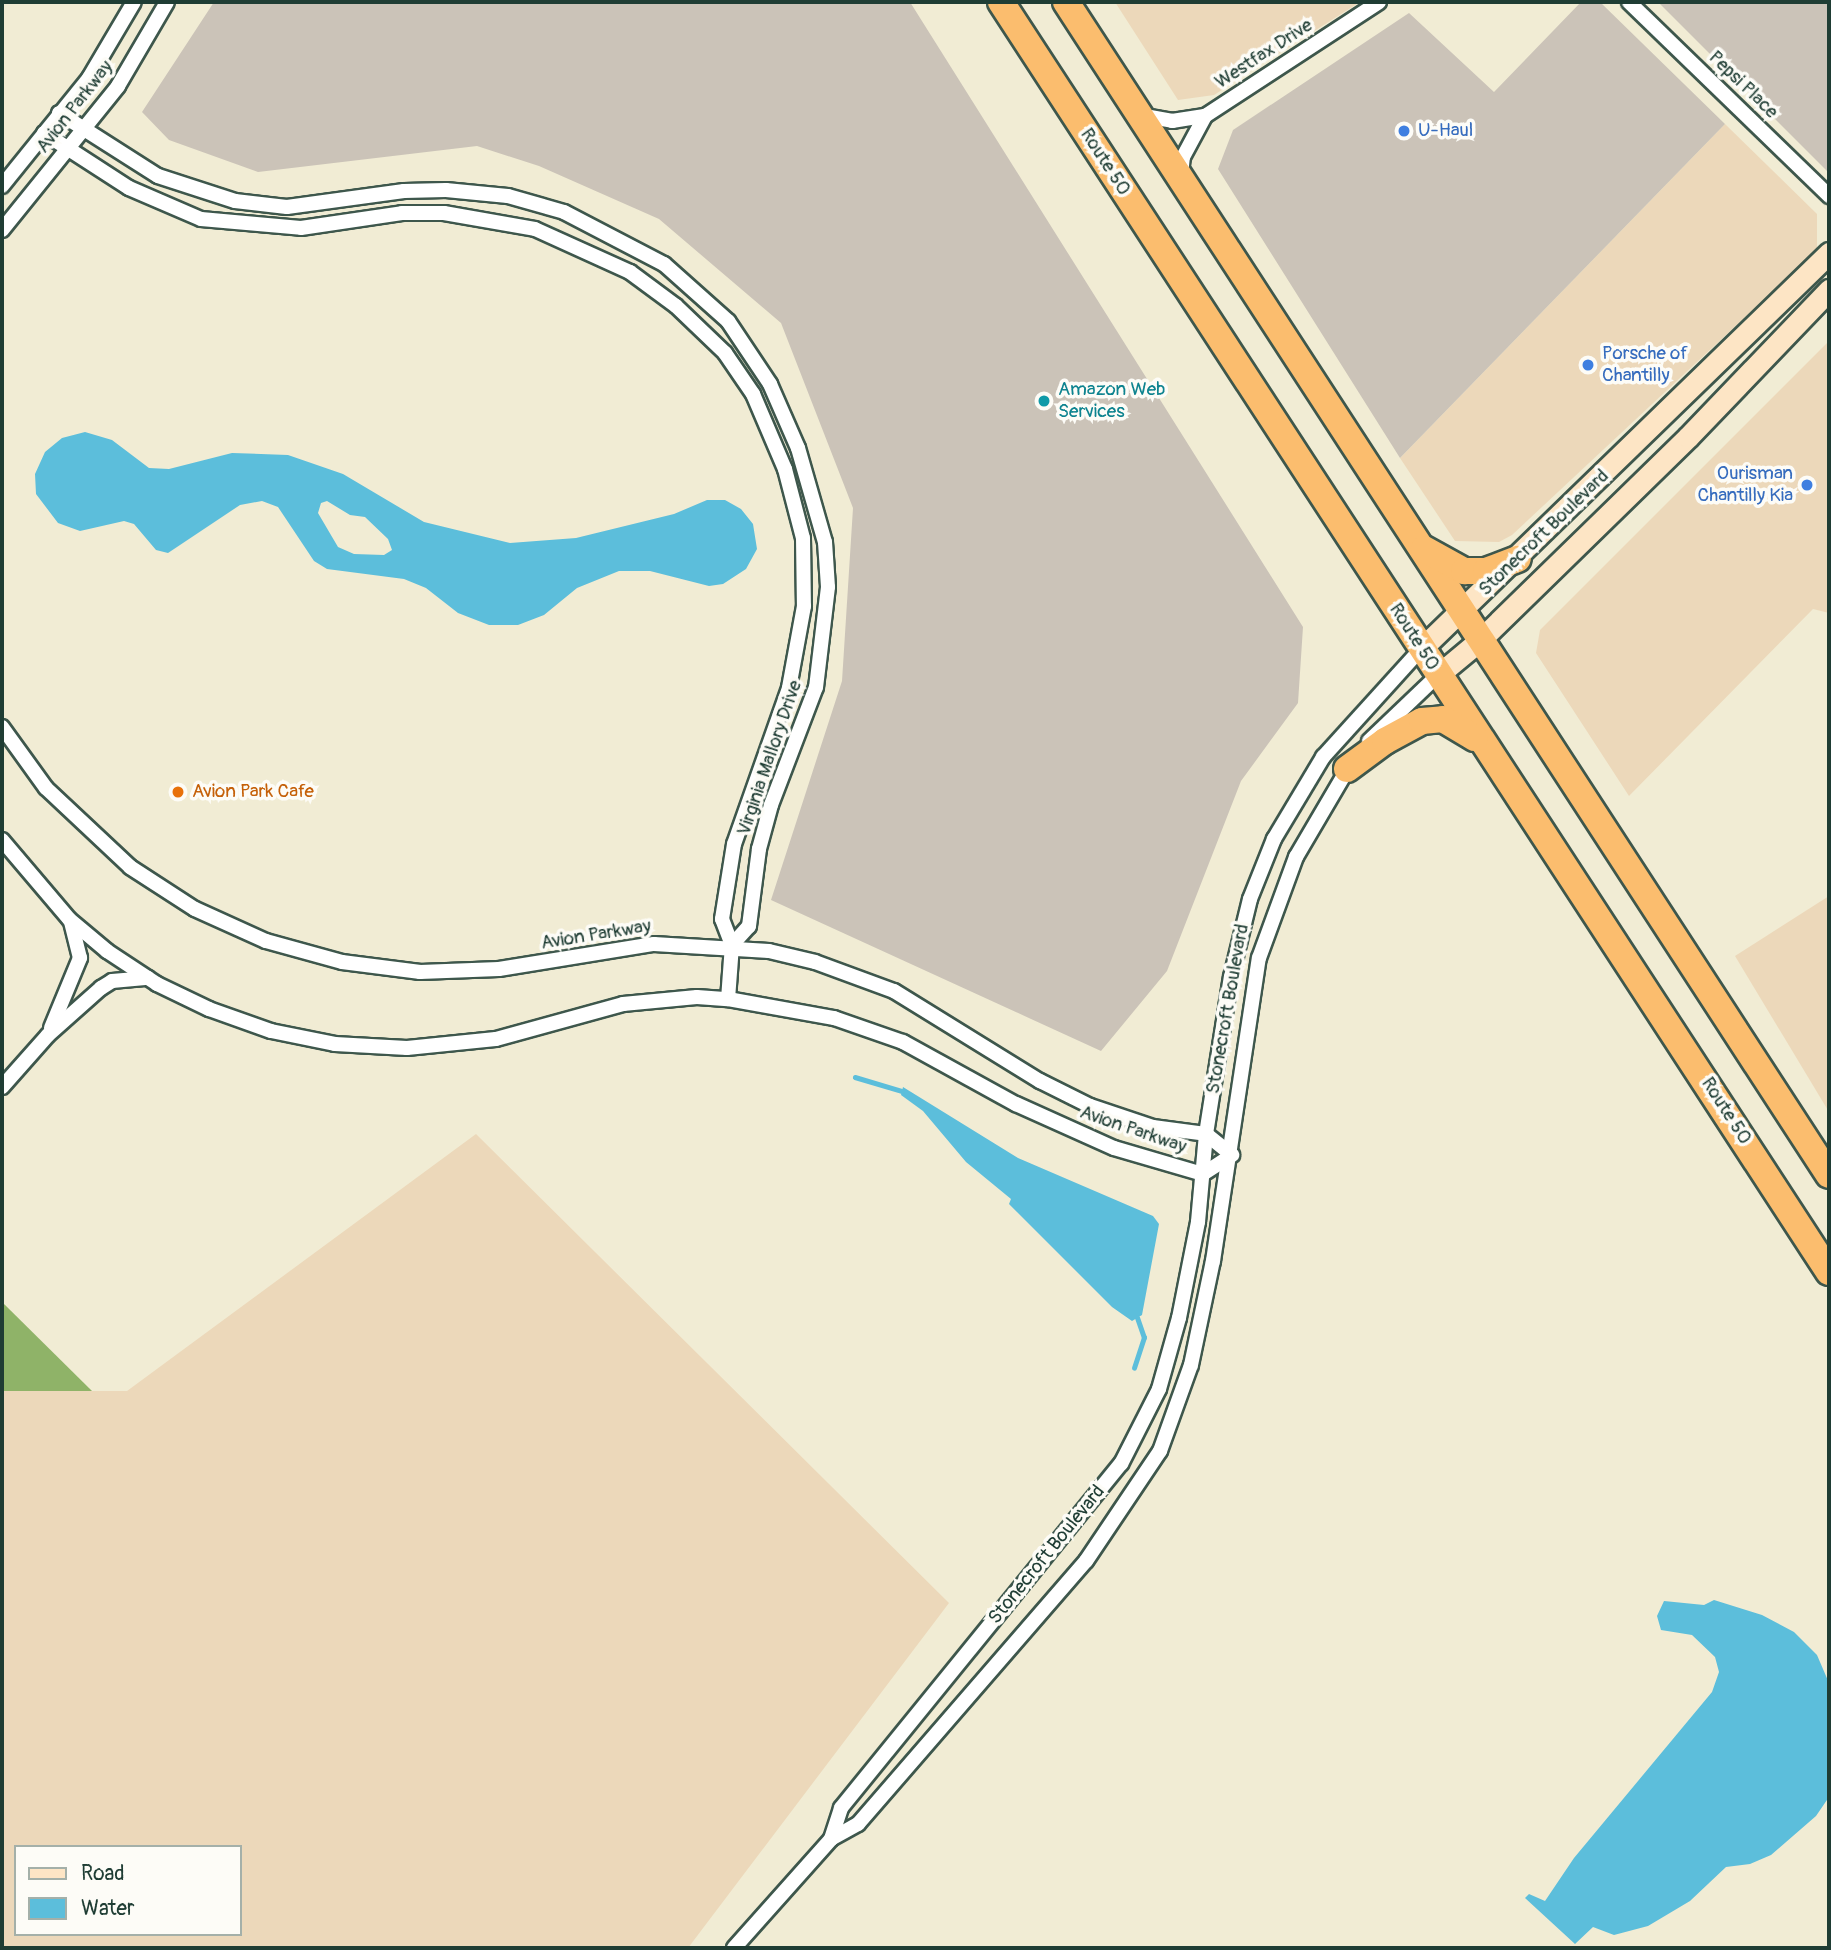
<!DOCTYPE html>
<style>
body{margin:0}
#map{position:relative;width:1831px;height:1950px;overflow:hidden;background:#f1ecd4;font-family:Pangolin,sans-serif}
div>[style]{position:absolute}
.built>*{inset:0;background:#ecd8ba}
.industrial>*{inset:0;background:#cbc3b8}
.forest>*{inset:0;background:#8fb368}
.water>*{inset:0;background:#5cbedb}
.stream>*{height:4.5px;margin:-2.25px;padding:0 2.25px;transform-origin:2.25px;border-radius:2.25px;background:#5cbedb}
.roads{filter:drop-shadow(2px 0 #3e574c) drop-shadow(-2px 0 #3e574c) drop-shadow(0 2px #3e574c) drop-shadow(0 -2px #3e574c)}
.street>*{height:14px;margin:-7px;padding:0 7px;transform-origin:7px;border-radius:7px;background:#fff}
.secondary>*{height:21px;margin:-10.5px;padding:0 10.5px;transform-origin:10.5px;border-radius:10.5px;background:#fde5c5}
.highway>*{height:26px;margin:-13px;padding:0 13px;transform-origin:13px;border-radius:13px;background:#fbbd6e}
.dots>*{width:19px;height:19px;translate:-50% -50%;box-sizing:border-box;border:4px solid #fdfcf7;border-radius:50%}
span{translate:-50% -50%;white-space:nowrap;text-align:center;line-height:1.15;-webkit-text-stroke:7px #fdfcf7;paint-order:stroke}
.street-label{font-size:19px;color:#1f3d34}
.shop-label{font-size:19px;color:#366cbe}
.left{translate:0 -50%;text-align:left}
.right{translate:-100% -50%;text-align:right}
.culture-label{font-size:19px;color:#0d838f}
.food-label{font-size:19px;color:#c56008}
.frame{position:absolute;inset:0;border:4px solid #1f3d34;pointer-events:none}
.legend{position:absolute;left:14px;top:1845px;width:228px;height:91px;box-sizing:border-box;background:#fdfcf7;border:2px solid #a4b0a9;margin:0;padding:9px 12px;list-style:none;font-size:21px;color:#1f3d34}
.legend li{display:flex;align-items:center;gap:14px;height:35px}
.legend b{width:35px;border:2px solid #a4b0a9}
</style>
<div id="map">
<div class="built">
<i style="clip-path:polygon(1115px 2px,1360px 2px,1214px 95px,1178px 100px)"></i>
<i style="clip-path:polygon(1725px 124px,1817px 214px,1817px 250px,1512px 535px,1499px 542px,1455px 541px,1400px 458px)"></i>
<i style="clip-path:polygon(1829px 341px,1829px 613px,1813px 609px,1629px 796px,1536px 653px,1540px 630px)"></i>
<i style="clip-path:polygon(1829px 896px,1829px 1112px,1735px 956px)"></i>
<i style="clip-path:polygon(evenodd,476px 1134px,949px 1603px,688px 1948px,2px 1948px,2px 1391px,127px 1391px,476px 1134px,16px 1847px,240px 1847px,240px 1934px,16px 1934px,16px 1847px)"></i>
</div>
<div class="industrial">
<i style="clip-path:polygon(214px 2px,910px 2px,1303px 627px,1298px 703px,1241px 781px,1167px 971px,1101px 1051px,771px 900px,842px 681px,853px 508px,781px 323px,659px 219px,539px 166px,477px 146px,258px 172px,169px 140px,142px 112px)"></i>
<i style="clip-path:polygon(1581px 2px,1600px 2px,1725px 124px,1400px 458px,1218px 169px,1233px 130px,1409px 13px,1494px 92px)"></i>
<i style="clip-path:polygon(1658px 2px,1829px 2px,1829px 173px)"></i>
</div>
<div class="forest">
<i style="clip-path:polygon(2px 1302px,92px 1391px,2px 1391px)"></i>
</div>
<div class="water">
<i style="clip-path:polygon(evenodd,85px 432px,112px 440px,149px 468px,169px 469px,232px 453px,288px 455px,343px 474px,424px 522px,510px 543px,576px 538px,674px 514px,707px 500px,725px 500px,741px 509px,753px 524px,757px 549px,746px 569px,723px 584px,709px 586px,650px 571px,619px 571px,577px 588px,544px 615px,518px 625px,489px 625px,458px 613px,426px 588px,404px 579px,327px 569px,314px 561px,278px 507px,262px 501px,240px 505px,168px 553px,156px 550px,134px 524px,124px 521px,80px 531px,58px 523px,36px 494px,35px 474px,45px 452px,62px 438px,85px 432px,327px 501px,350px 515px,365px 517px,388px 539px,392px 550px,384px 555px,354px 554px,338px 547px,318px 513px,321px 503px,327px 501px)"></i>
<i style="clip-path:polygon(903px 1087px,1018px 1158px,1153px 1216px,1159px 1224px,1142px 1315px,1132px 1321px,1112px 1307px,1009px 1204px,1011px 1199px,966px 1162px,923px 1111px,901px 1095px)"></i>
<i style="clip-path:polygon(1714px 1600px,1762px 1615px,1794px 1632px,1817px 1655px,1829px 1683px,1829px 1797px,1816px 1816px,1771px 1855px,1750px 1864px,1726px 1867px,1690px 1901px,1648px 1926px,1614px 1935px,1593px 1927px,1575px 1944px,1525px 1898px,1529px 1894px,1545px 1901px,1574px 1858px,1712px 1692px,1719px 1672px,1715px 1657px,1692px 1635px,1661px 1630px,1657px 1616px,1664px 1601px,1704px 1605px)"></i>
</div>
<div class="stream">
<i style="left:855px;top:1077px;width:49px;rotate:16.6deg"></i>
<i style="left:1134px;top:1368px;width:32px;rotate:-72deg"></i>
<i style="left:1144px;top:1338px;width:21px;rotate:-109deg"></i>
</div>
<div class="roads">
<div class="street">
<i style="left:1629px;top:2px;width:279px;rotate:44.1deg"></i>
<i style="left:59px;top:113px;width:117px;rotate:32.5deg"></i>
<i style="left:158px;top:176px;width:81px;rotate:18deg"></i>
<i style="left:235px;top:201px;width:52px;rotate:6.6deg"></i>
<i style="left:287px;top:207px;width:118px;rotate:-7.8deg"></i>
<i style="left:404px;top:191px;width:42px;rotate:-1.4deg"></i>
<i style="left:446px;top:190px;width:62px;rotate:5.5deg"></i>
<i style="left:508px;top:196px;width:58px;rotate:15.9deg"></i>
<i style="left:564px;top:212px;width:113px;rotate:27.5deg"></i>
<i style="left:664px;top:264px;width:86px;rotate:41.7deg"></i>
<i style="left:728px;top:321px;width:76px;rotate:56.3deg"></i>
<i style="left:770px;top:384px;width:70px;rotate:66.4deg"></i>
<i style="left:798px;top:448px;width:98px;rotate:74deg"></i>
<i style="left:825px;top:542px;width:45px;rotate:86.2deg"></i>
<i style="left:828px;top:587px;width:101px;rotate:96.8deg"></i>
<i style="left:816px;top:687px;width:126px;rotate:110.9deg"></i>
<i style="left:771px;top:805px;width:46px;rotate:105.3deg"></i>
<i style="left:759px;top:849px;width:78px;rotate:97.4deg"></i>
<i style="left:749px;top:926px;width:25px;rotate:132deg"></i>
<i style="left:1139px;top:115px;width:34px;rotate:10deg"></i>
<i style="left:1172px;top:121px;width:33px;rotate:-9deg"></i>
<i style="left:1205px;top:116px;width:208px;rotate:-33.2deg"></i>
<i style="left:44px;top:133px;width:101px;rotate:32.9deg"></i>
<i style="left:129px;top:188px;width:78px;rotate:23.3deg"></i>
<i style="left:201px;top:219px;width:100px;rotate:5.1deg"></i>
<i style="left:301px;top:228px;width:102px;rotate:-8.4deg"></i>
<i style="left:402px;top:213px;width:42px"></i>
<i style="left:444px;top:213px;width:92px;rotate:10deg"></i>
<i style="left:535px;top:229px;width:104px;rotate:24.4deg"></i>
<i style="left:630px;top:272px;width:57px;rotate:36.5deg"></i>
<i style="left:676px;top:306px;width:68px;rotate:43.8deg"></i>
<i style="left:725px;top:353px;width:50px;rotate:55.7deg"></i>
<i style="left:753px;top:394px;width:82px;rotate:66.9deg"></i>
<i style="left:785px;top:469px;width:71px;rotate:75.4deg"></i>
<i style="left:803px;top:538px;width:68px;rotate:89.2deg"></i>
<i style="left:804px;top:606px;width:83px;rotate:100.4deg"></i>
<i style="left:789px;top:688px;width:165px;rotate:109.4deg"></i>
<i style="left:734px;top:844px;width:76px;rotate:99.1deg"></i>
<i style="left:722px;top:919px;width:28px;rotate:69deg"></i>
<i style="left:732px;top:945px;width:54px;rotate:94.2deg"></i>
<i style="left:1181px;top:175px;width:18px;rotate:-84deg"></i>
<i style="left:1183px;top:157px;width:47px;rotate:-61.8deg"></i>
<i style="left:2px;top:186px;width:139px;rotate:-51.1deg"></i>
<i style="left:89px;top:78px;width:88px;rotate:-59.4deg"></i>
<i style="left:2px;top:230px;width:185px;rotate:-51.1deg"></i>
<i style="left:118px;top:86px;width:97px;rotate:-59.7deg"></i>
<i style="left:2px;top:727px;width:75px;rotate:54.2deg"></i>
<i style="left:46px;top:788px;width:115px;rotate:43.2deg"></i>
<i style="left:130px;top:867px;width:77px;rotate:32.9deg"></i>
<i style="left:195px;top:909px;width:78px;rotate:24.3deg"></i>
<i style="left:266px;top:941px;width:79px;rotate:15.4deg"></i>
<i style="left:342px;top:962px;width:79px;rotate:7.3deg"></i>
<i style="left:420px;top:972px;width:79px;rotate:-2.2deg"></i>
<i style="left:499px;top:969px;width:157px;rotate:-9.2deg"></i>
<i style="left:654px;top:944px;width:115px;rotate:3.5deg"></i>
<i style="left:769px;top:951px;width:47px;rotate:13.4deg"></i>
<i style="left:815px;top:962px;width:84px;rotate:20.2deg"></i>
<i style="left:894px;top:991px;width:172px;rotate:31.7deg"></i>
<i style="left:1040px;top:1081px;width:56px;rotate:26.6deg"></i>
<i style="left:1090px;top:1106px;width:66px;rotate:18.4deg"></i>
<i style="left:1153px;top:1127px;width:53px;rotate:7.5deg"></i>
<i style="left:1206px;top:1134px;width:33px;rotate:39deg"></i>
<i style="left:1369px;top:741px;width:95px;rotate:-43.7deg"></i>
<i style="left:2px;top:840px;width:104px;rotate:49.7deg"></i>
<i style="left:69px;top:919px;width:50px;rotate:40.1deg"></i>
<i style="left:107px;top:951px;width:60px;rotate:33.4deg"></i>
<i style="left:157px;top:984px;width:58px;rotate:25.7deg"></i>
<i style="left:209px;top:1009px;width:66px;rotate:19.5deg"></i>
<i style="left:271px;top:1031px;width:65px;rotate:11.5deg"></i>
<i style="left:335px;top:1044px;width:72px;rotate:3.2deg"></i>
<i style="left:407px;top:1048px;width:89px;rotate:-5.8deg"></i>
<i style="left:496px;top:1039px;width:132px;rotate:-15.4deg"></i>
<i style="left:623px;top:1004px;width:74px;rotate:-5.4deg"></i>
<i style="left:697px;top:997px;width:31px;rotate:4deg"></i>
<i style="left:728px;top:999px;width:108px;rotate:10.2deg"></i>
<i style="left:834px;top:1018px;width:73px;rotate:19.2deg"></i>
<i style="left:903px;top:1042px;width:129px;rotate:28.8deg"></i>
<i style="left:1016px;top:1104px;width:107px;rotate:24.2deg"></i>
<i style="left:1114px;top:1148px;width:93px;rotate:16.3deg"></i>
<i style="left:1203px;top:1174px;width:35px;rotate:-33deg"></i>
<i style="left:51px;top:1028px;width:76px;rotate:-67.5deg"></i>
<i style="left:80px;top:958px;width:36px;rotate:-104deg"></i>
<i style="left:2px;top:1087px;width:69px;rotate:-48.5deg"></i>
<i style="left:48px;top:1035px;width:71px;rotate:-41.6deg"></i>
<i style="left:101px;top:988px;width:13px;rotate:-32deg"></i>
<i style="left:112px;top:981px;width:36px;rotate:-5deg"></i>
<i style="left:831px;top:1839px;width:31px;rotate:-29deg"></i>
<i style="left:858px;top:1824px;width:348px;rotate:-49.1deg"></i>
<i style="left:1086px;top:1561px;width:133px;rotate:-56.1deg"></i>
<i style="left:1160px;top:1451px;width:91px;rotate:-70.2deg"></i>
<i style="left:1191px;top:1365px;width:106px;rotate:-78.1deg"></i>
<i style="left:1213px;top:1261px;width:306px;rotate:-81.4deg"></i>
<i style="left:1259px;top:958px;width:108px;rotate:-69.9deg"></i>
<i style="left:1296px;top:857px;width:107px;rotate:-59.6deg"></i>
<i style="left:734px;top:1948px;width:146px;rotate:-48.3deg"></i>
<i style="left:831px;top:1839px;width:33px;rotate:-72deg"></i>
<i style="left:841px;top:1808px;width:444px;rotate:-50.9deg"></i>
<i style="left:1121px;top:1464px;width:84px;rotate:-63.1deg"></i>
<i style="left:1159px;top:1389px;width:74px;rotate:-74.3deg"></i>
<i style="left:1179px;top:1318px;width:98px;rotate:-78.8deg"></i>
<i style="left:1198px;top:1222px;width:88px;rotate:-84.8deg"></i>
<i style="left:1206px;top:1134px;width:159px;rotate:-81deg"></i>
<i style="left:1231px;top:977px;width:80px;rotate:-76.3deg"></i>
<i style="left:1250px;top:899px;width:65px;rotate:-68.2deg"></i>
<i style="left:1274px;top:839px;width:96px;rotate:-59.1deg"></i>
<i style="left:1323px;top:757px;width:146px;rotate:-47.8deg"></i>
</div>
<div class="secondary">
<i style="left:1421px;top:649px;width:569px;rotate:-44.14deg"></i>
<i style="left:1438px;top:675px;width:53px;rotate:-39.7deg"></i>
<i style="left:1479px;top:641px;width:292px;rotate:-44.3deg"></i>
<i style="left:1688px;top:437px;width:204px;rotate:-46.2deg"></i>
</div>
<div class="highway">
<i style="left:1001px;top:2px;width:1516px;rotate:56.9deg"></i>
<i style="left:1066px;top:2px;width:1399px;rotate:56.96deg"></i>
<i style="left:1424px;top:549px;width:46px;rotate:28.8deg"></i>
<i style="left:1464px;top:571px;width:22px"></i>
<i style="left:1486px;top:571px;width:34px;rotate:-21deg"></i>
<i style="left:1347px;top:769px;width:47px;rotate:-36.4deg"></i>
<i style="left:1385px;top:741px;width:42px;rotate:-28.4deg"></i>
<i style="left:1422px;top:721px;width:21px;rotate:-5deg"></i>
<i style="left:1443px;top:719px;width:37px;rotate:31deg"></i>
</div>
</div>
<div class="dots">
<i style="left:1404px;top:131px;background:#3f7fe0"></i>
<i style="left:1588px;top:365px;background:#3f7fe0"></i>
<i style="left:1044px;top:401px;background:#0f9aa8"></i>
<i style="left:1807px;top:485px;background:#3f7fe0"></i>
<i style="left:178px;top:792px;background:#e8710a"></i>
</div>
<div class="street-label">
<span style="left:1264px;top:54px;rotate:-33deg">Westfax Drive</span>
<span style="left:1743px;top:85px;rotate:44deg">Pepsi Place</span>
<span style="left:75px;top:107px;rotate:-52deg">Avion Parkway</span>
<span style="left:1105px;top:162px;rotate:57deg">Route 50</span>
<span style="left:1544px;top:533px;rotate:-44deg">Stonecroft Boulevard</span>
<span style="left:1414px;top:637px;rotate:57deg">Route 50</span>
<span style="left:770px;top:758px;rotate:-71deg">Virginia Mallory Drive</span>
<span style="left:596px;top:935px;rotate:-9deg">Avion Parkway</span>
<span style="left:1228px;top:1009px;rotate:-80deg">Stonecroft Boulevard</span>
<span style="left:1726px;top:1111px;rotate:57deg">Route 50</span>
<span style="left:1133px;top:1130px;rotate:19deg">Avion Parkway</span>
<span style="left:1047px;top:1555px;rotate:-51deg">Stonecroft Boulevard</span>
</div>
<div class="shop-label">
<span class="left" style="left:1418px;top:131px">U-Haul</span>
<span class="left" style="left:1602px;top:365px">Porsche of<br>Chantilly</span>
<span class="right" style="left:1793px;top:485px">Ourisman<br>Chantilly Kia</span>
</div>
<div class="culture-label">
<span class="left" style="left:1058px;top:401px">Amazon Web<br>Services</span>
</div>
<div class="food-label">
<span class="left" style="left:192px;top:792px">Avion Park Cafe</span>
</div>
<div class="frame"></div>
<ul class="legend">
<li><b style="height:9px;background:#fde5c5"></b>Road</li>
<li><b style="height:19px;background:#5cbedb"></b>Water</li>
</ul>
</div>
